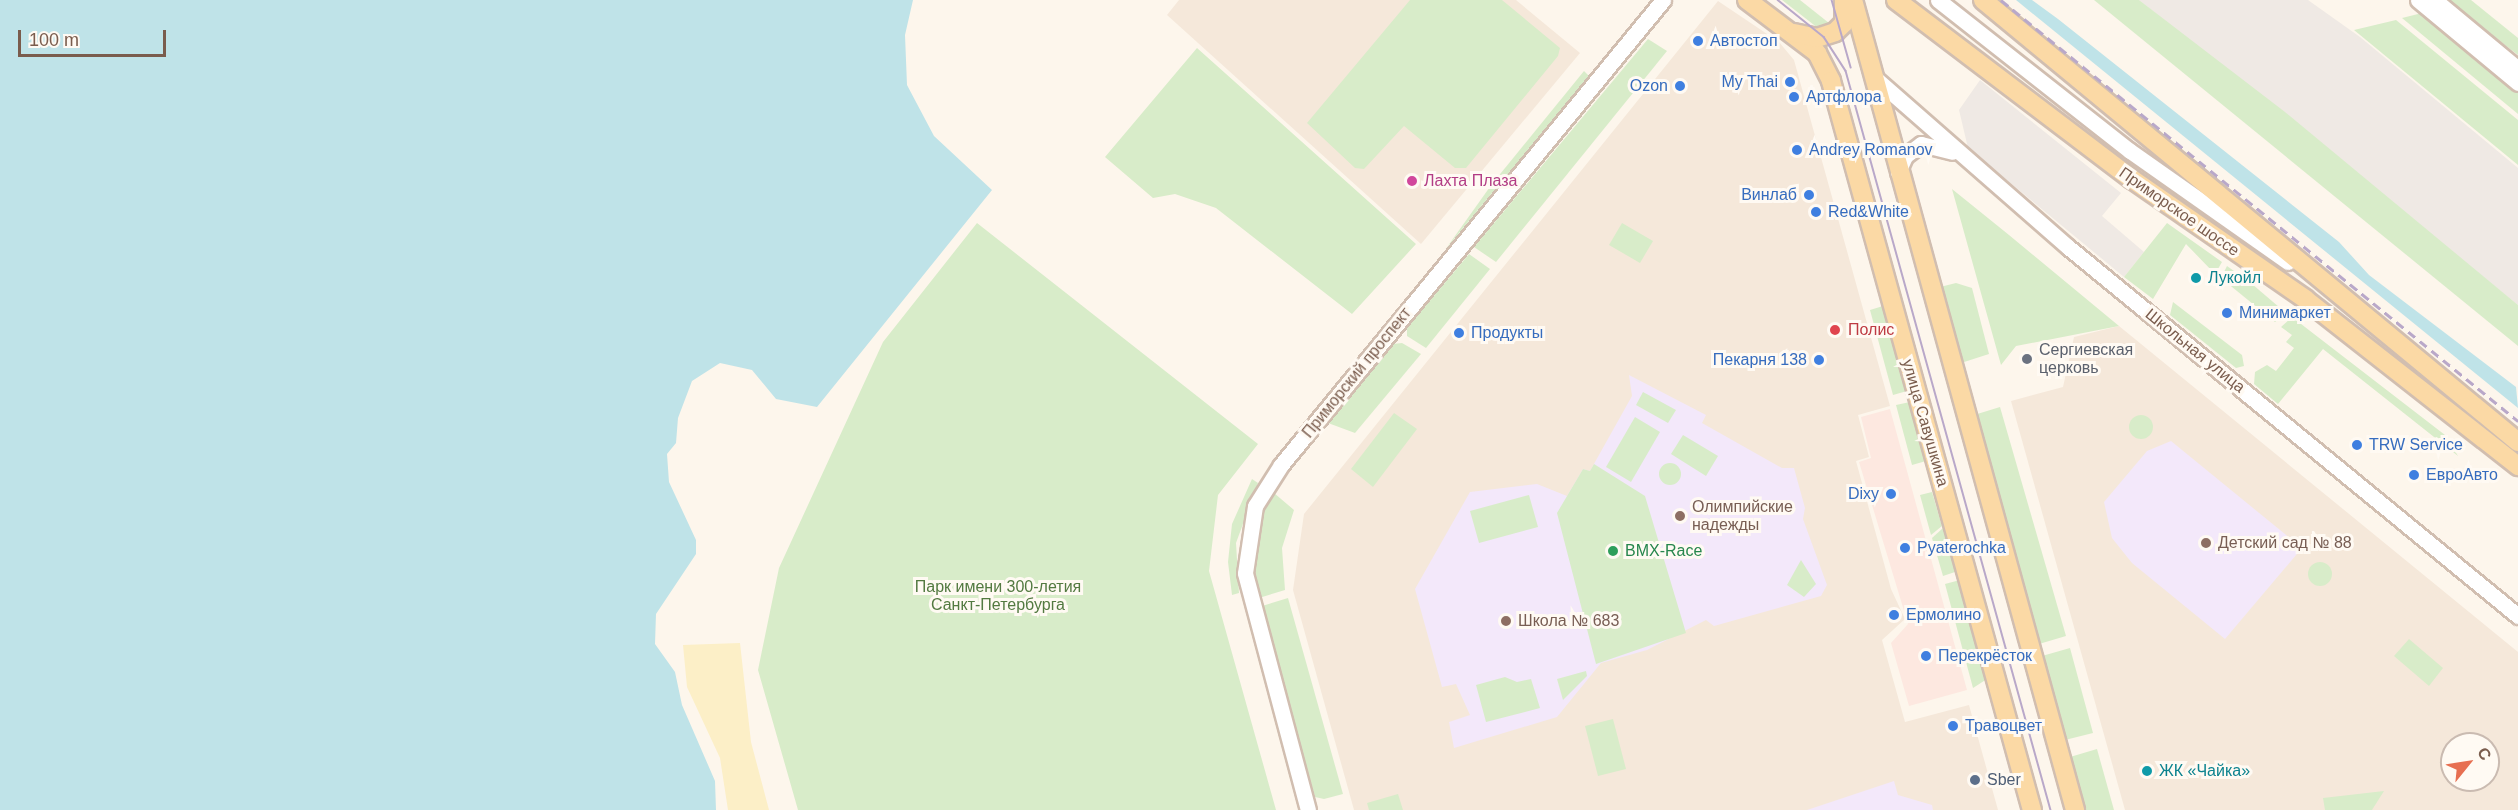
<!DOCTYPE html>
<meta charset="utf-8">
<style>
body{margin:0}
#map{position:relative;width:2518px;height:810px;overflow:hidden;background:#fdf6ec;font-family:Arial,sans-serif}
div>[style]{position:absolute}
.residential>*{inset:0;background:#f5e8da}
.commercial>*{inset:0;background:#fde8e0}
.industrial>*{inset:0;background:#efe9e4}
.education>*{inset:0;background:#f3e8fa}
.green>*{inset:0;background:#d8ecc9}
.round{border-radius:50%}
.sand>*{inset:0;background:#fcefc7}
.water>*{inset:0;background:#bfe3e8}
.roads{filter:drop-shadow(2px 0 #d1beb0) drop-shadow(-2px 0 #d1beb0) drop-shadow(0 2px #d1beb0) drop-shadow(0 -2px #d1beb0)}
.minor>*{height:15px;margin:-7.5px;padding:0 7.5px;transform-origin:7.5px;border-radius:7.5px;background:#fff}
.major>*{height:18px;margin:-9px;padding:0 9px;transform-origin:9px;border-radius:9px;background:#fbd9a5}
.tram>*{height:1.5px;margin:-0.75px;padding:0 0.75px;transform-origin:0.75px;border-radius:0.75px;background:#b9a8c9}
.rail>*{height:3px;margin-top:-1.5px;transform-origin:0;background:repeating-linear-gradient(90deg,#b9a8c9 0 9px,transparent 0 15px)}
.dots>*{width:16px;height:16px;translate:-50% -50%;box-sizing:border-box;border:3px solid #fffaf3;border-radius:50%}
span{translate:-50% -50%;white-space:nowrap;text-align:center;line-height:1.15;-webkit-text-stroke:6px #fffaf3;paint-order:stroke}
.shop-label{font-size:16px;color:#366cbe}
.left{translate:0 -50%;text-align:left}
.right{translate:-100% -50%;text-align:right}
.hotel-label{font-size:16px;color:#b23c85}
.street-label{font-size:16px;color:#7a5c4d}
.culture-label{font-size:16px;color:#0d838f}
.health-label{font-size:16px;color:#be3a42}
.worship-label{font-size:16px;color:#5b616d}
.education-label{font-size:16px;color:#785e54}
.leisure-label{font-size:16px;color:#27864d}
.park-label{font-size:16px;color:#537a41}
.service-label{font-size:16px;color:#4e5e75}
.north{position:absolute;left:2440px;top:732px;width:60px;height:60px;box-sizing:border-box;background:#fffaf3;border:2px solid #cabbb1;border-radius:50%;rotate:60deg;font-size:16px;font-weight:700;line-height:24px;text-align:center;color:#7a5c4d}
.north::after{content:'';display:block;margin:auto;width:21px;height:27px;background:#e76f51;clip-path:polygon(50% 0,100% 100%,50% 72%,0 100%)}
.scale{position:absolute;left:18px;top:30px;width:148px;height:27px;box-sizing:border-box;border:3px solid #7a5c4d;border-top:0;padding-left:8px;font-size:18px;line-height:21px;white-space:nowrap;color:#7a5c4d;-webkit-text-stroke:4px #fffaf3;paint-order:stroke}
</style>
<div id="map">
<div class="residential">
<i style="clip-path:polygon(1179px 0,1516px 0,1580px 53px,1421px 244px,1167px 15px)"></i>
<i style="clip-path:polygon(1718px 1px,1779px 42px,1794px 60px,1890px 406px,1858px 415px,1869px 457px,1856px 461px,1891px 589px,1905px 619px,1882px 640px,1905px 722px,1969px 705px,1998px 810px,1354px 810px,1293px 590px,1304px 514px)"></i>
<i style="clip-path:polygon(evenodd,2119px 326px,2518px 652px,2518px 810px,2125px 810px,2011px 401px,2063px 387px,2074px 337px,2119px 326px,2452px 744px,2488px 744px,2488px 780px,2452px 780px,2452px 744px)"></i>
</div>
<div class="commercial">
<i style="clip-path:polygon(1890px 409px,1967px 690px,1909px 706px,1891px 643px,1908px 624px,1859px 462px,1871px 458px,1861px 417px)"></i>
</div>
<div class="industrial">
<i style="clip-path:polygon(2139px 0,2308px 0,2360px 37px,2518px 168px,2518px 305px)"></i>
<i style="clip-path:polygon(1980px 80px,2121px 193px,2102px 216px,2144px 252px,2124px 277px,1968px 148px,1959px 110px)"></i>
</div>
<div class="education">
<i style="clip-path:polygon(1629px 375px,1706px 415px,1702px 423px,1782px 468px,1794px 468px,1805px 508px,1803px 519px,1827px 585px,1821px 596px,1714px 626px,1706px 620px,1647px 650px,1601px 663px,1557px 717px,1454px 748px,1449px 722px,1470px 715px,1456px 684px,1442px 687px,1415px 589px,1470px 492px,1537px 484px,1567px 496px,1583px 469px,1590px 471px,1632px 396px)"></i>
<i style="clip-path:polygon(2171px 441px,2302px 548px,2225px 639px,2132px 563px,2112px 538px,2104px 502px,2147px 451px)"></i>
<i style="clip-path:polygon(1894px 781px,1898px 795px,1932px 805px,1933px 810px,1807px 810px)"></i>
</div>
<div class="green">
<i style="clip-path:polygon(1410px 0,1502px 0,1560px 48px,1558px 56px,1466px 168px,1455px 168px,1404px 126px,1364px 169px,1355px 168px,1307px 123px)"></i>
<i style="clip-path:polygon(1782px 0,1800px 0,1834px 27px,1823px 32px)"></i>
<i style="clip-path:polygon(2094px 0,2139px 0,2285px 112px,2518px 305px,2518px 346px)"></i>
<i style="clip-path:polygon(2446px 0,2471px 0,2518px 38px,2518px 55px)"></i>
<i style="clip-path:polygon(2422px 13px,2518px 91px,2518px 114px,2402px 18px)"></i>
<i style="clip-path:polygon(2396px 20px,2518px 120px,2518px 165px,2354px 30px)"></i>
<i style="clip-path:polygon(1648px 39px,1667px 51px,1496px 262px,1474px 247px)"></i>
<i style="clip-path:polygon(1197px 48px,1416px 244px,1352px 314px,1216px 208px,1175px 194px,1153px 198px,1105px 157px)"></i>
<i style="clip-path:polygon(1584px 71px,1589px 76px,1445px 250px,1492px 184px)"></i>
<i style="clip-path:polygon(1952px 189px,2009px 235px,2119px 326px,2016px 346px,2001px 365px)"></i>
<i style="clip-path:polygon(977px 223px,1258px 444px,1218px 495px,1209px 571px,1276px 810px,798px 810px,758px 670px,779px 568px,883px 342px)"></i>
<i style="clip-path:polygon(1622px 223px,1653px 241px,1640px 263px,1609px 245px)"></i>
<i style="clip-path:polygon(2167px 223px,2222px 262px,2215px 274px,2186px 244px,2153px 299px,2124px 277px)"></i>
<i style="clip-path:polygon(1469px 254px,1490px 269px,1426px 348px,1407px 336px,1407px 328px)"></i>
<i style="clip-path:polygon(2227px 266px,2252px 284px,2286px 313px,2275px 322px,2221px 278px)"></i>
<i style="clip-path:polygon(1956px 283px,1972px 288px,1989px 354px,1961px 363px,1940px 287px)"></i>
<i style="clip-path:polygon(2173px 302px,2242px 355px,2244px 366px,2236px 368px,2170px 315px)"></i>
<i style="clip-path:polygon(1883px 306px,1907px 391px,1893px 395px,1870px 310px)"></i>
<i style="clip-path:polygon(2292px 317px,2445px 435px,2458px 456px,2323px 349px,2278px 404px,2254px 384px,2255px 372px,2267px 365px,2276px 371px,2294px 348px,2286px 342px,2292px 335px,2281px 327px)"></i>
<i style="clip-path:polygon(1402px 343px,1421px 354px,1355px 433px,1328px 423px,1393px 344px)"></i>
<i style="clip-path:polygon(1643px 392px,1676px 410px,1668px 423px,1636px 405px)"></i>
<i style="clip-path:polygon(1910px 402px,1926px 461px,1912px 465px,1896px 405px)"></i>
<i style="clip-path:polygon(2000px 407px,2066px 636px,2039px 644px,1974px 415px)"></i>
<i style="clip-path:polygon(1394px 413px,1417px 429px,1373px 487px,1351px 469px)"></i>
<i class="round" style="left:2129px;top:415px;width:24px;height:24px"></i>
<i style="clip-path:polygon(1635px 417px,1660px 432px,1631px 482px,1606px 467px)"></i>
<i style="clip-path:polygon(1683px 435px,1718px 456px,1706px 476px,1671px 454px)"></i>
<i class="round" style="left:1659px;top:463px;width:22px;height:22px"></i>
<i style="clip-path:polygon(1594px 464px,1645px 496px,1686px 633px,1596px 664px,1557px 513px,1583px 469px,1590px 471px)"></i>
<i style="clip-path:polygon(1252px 479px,1258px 483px,1236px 543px,1239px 593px,1232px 595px,1228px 562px,1232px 524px)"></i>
<i style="clip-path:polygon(1932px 492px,1942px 526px,1931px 535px,1920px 495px)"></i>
<i style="clip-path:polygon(1274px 493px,1294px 510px,1282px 548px,1285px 590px,1259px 598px,1253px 565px,1260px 519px)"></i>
<i style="clip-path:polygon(1529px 495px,1538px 527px,1479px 543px,1470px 511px)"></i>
<i style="clip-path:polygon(1943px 528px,1958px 571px,1943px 576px,1932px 538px)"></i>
<i style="clip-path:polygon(1801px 560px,1816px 584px,1804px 597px,1787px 585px)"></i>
<i class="round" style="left:2308px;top:562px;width:24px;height:24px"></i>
<i style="clip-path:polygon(1960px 580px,1987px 679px,1973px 688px,1945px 584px)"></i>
<i style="clip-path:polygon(1288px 598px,1343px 794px,1324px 799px,1315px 797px,1262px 606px)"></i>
<i style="clip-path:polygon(2409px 639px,2443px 668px,2429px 686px,2394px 656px)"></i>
<i style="clip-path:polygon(2070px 648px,2093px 733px,2065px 740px,2042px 656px)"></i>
<i style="clip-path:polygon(1586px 671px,1587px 676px,1563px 700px,1557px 679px)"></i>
<i style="clip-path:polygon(1505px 677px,1517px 682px,1531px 679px,1540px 708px,1486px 722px,1476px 685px)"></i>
<i style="clip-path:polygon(1613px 719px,1626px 769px,1598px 776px,1585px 726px)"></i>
<i style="clip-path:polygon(2097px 749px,2114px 810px,2084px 810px,2070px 757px)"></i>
<i style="clip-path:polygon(2384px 791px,2372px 810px,2325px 810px,2323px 798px)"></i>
<i style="clip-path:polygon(1398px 794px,1403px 810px,1369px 810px,1367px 803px)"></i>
</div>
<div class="sand">
<i style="clip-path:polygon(740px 643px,751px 742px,769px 810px,728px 810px,720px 758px,687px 687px,683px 645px)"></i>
</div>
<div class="water">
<i style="clip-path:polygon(0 0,913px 0,905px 35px,907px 85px,934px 136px,992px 190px,817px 407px,776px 399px,752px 370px,720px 363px,692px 381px,678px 418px,676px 443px,667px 454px,669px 482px,696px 540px,696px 554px,656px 614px,655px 644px,675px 672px,682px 705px,715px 781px,716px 810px,0 810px)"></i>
<i style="clip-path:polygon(2016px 0,2032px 0,2058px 19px,2339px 242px,2369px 275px,2516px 387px,2518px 408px)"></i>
</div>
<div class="roads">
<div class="minor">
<i style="left:1938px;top:0;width:244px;rotate:38.2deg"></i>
<i style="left:2130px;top:151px;width:193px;rotate:35.1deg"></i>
<i style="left:2418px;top:0;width:130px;rotate:39.7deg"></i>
<i style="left:2435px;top:0;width:108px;rotate:39.7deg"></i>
<i style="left:1876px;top:79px;width:255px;rotate:41.2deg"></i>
<i style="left:2068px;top:247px;width:582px;rotate:39.35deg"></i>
<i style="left:1898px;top:172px;width:17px;rotate:-66deg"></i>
<i style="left:1905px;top:156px;width:20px;rotate:-37deg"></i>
<i style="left:1921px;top:144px;width:32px;rotate:14deg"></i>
<i style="left:1308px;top:810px;width:245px;rotate:-104.9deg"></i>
<i style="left:1245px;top:573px;width:68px;rotate:-81.5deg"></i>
<i style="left:1255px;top:506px;width:49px;rotate:-57.6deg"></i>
<i style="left:1281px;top:465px;width:602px;rotate:-50.6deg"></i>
</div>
<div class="major">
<i style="left:1747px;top:0;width:88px;rotate:37.1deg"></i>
<i style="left:1817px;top:53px;width:31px;rotate:63deg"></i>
<i style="left:1831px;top:81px;width:756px;rotate:74.59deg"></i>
<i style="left:1853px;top:0;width:840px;rotate:74.67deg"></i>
<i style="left:1896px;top:0;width:296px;rotate:37.2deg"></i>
<i style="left:2132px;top:179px;width:211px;rotate:34.7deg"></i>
<i style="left:2305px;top:299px;width:271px;rotate:38.1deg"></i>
<i style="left:1983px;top:0;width:694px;rotate:39.56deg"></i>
<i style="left:1794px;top:33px;width:24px;rotate:12deg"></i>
<i style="left:1817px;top:38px;width:19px;rotate:-18deg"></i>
<i style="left:1835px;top:32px;width:13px;rotate:-45deg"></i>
<i style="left:1844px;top:23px;width:23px;rotate:-90deg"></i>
</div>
</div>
<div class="tram">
<i style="left:1778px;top:0;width:59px;rotate:38.8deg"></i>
<i style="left:1824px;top:37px;width:40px;rotate:57.1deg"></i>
<i style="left:1846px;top:71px;width:767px;rotate:74.5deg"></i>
<i style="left:1832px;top:0;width:70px;rotate:74.2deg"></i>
</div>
<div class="rail">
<i style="left:2001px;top:0;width:667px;rotate:39.16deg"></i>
</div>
<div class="dots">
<i style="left:1698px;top:41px;background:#3f7fe0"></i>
<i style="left:1790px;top:82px;background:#3f7fe0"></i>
<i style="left:1680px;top:86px;background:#3f7fe0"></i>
<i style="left:1794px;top:97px;background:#3f7fe0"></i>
<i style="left:1797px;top:150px;background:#3f7fe0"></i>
<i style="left:1412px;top:181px;background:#d1479c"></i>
<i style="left:1809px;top:195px;background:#3f7fe0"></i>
<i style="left:1816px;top:212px;background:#3f7fe0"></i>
<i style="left:2196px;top:278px;background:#0f9aa8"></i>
<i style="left:2227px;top:313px;background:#3f7fe0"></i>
<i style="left:1835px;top:330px;background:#e0444e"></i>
<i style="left:1459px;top:333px;background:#3f7fe0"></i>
<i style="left:2027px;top:359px;background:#6b7280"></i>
<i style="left:1819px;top:360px;background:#3f7fe0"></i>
<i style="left:2357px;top:445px;background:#3f7fe0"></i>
<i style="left:2414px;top:475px;background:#3f7fe0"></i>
<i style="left:1891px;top:494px;background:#3f7fe0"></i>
<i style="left:1680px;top:516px;background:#8d6e63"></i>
<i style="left:2206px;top:543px;background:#8d6e63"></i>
<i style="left:1905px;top:548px;background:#3f7fe0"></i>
<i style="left:1613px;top:551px;background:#2e9e5b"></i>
<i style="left:1894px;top:615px;background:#3f7fe0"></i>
<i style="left:1506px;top:621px;background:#8d6e63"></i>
<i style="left:1926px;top:656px;background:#3f7fe0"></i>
<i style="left:1953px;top:726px;background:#3f7fe0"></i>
<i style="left:2147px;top:771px;background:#0f9aa8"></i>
<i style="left:1975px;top:780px;background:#5c6f8a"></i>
</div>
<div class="shop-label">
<span class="left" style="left:1710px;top:41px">Автостоп</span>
<span class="right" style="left:1778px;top:82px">My Thai</span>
<span class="right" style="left:1668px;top:86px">Ozon</span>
<span class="left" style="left:1806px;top:97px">Артфлора</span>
<span class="left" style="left:1809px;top:150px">Andrey Romanov</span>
<span class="right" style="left:1797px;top:195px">Винлаб</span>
<span class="left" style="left:1828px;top:212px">Red&amp;White</span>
<span class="left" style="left:2239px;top:313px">Минимаркет</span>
<span class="left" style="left:1471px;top:333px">Продукты</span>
<span class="right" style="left:1807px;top:360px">Пекарня 138</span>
<span class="left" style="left:2369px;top:445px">TRW Service</span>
<span class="left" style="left:2426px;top:475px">ЕвроАвто</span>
<span class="right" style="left:1879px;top:494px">Dixy</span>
<span class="left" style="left:1917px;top:548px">Pyaterochka</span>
<span class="left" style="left:1906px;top:615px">Ермолино</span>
<span class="left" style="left:1938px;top:656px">Перекрёсток</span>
<span class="left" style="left:1965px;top:726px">Травоцвет</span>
</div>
<div class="hotel-label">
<span class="left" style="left:1424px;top:181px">Лахта Плаза</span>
</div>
<div class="street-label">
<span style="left:2179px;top:212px;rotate:35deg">Приморское шоссе</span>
<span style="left:2195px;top:351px;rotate:39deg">Школьная улица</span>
<span style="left:1357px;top:373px;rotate:-51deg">Приморский проспект</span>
<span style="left:1925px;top:423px;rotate:74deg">улица Савушкина</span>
</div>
<div class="culture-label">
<span class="left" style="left:2208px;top:278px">Лукойл</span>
<span class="left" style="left:2159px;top:771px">ЖК «Чайка»</span>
</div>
<div class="health-label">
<span class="left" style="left:1848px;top:330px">Полис</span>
</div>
<div class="worship-label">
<span class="left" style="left:2039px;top:359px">Сергиевская<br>церковь</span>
</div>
<div class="education-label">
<span class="left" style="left:1692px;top:516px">Олимпийские<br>надежды</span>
<span class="left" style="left:2218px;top:543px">Детский сад № 88</span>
<span class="left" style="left:1518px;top:621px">Школа № 683</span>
</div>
<div class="leisure-label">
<span class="left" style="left:1625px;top:551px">BMX-Race</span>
</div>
<div class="park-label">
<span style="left:998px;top:596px">Парк имени 300-летия<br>Санкт-Петербурга</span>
</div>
<div class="service-label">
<span class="left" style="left:1987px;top:780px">Sber</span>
</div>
<div class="north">С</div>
<div class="scale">100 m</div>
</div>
